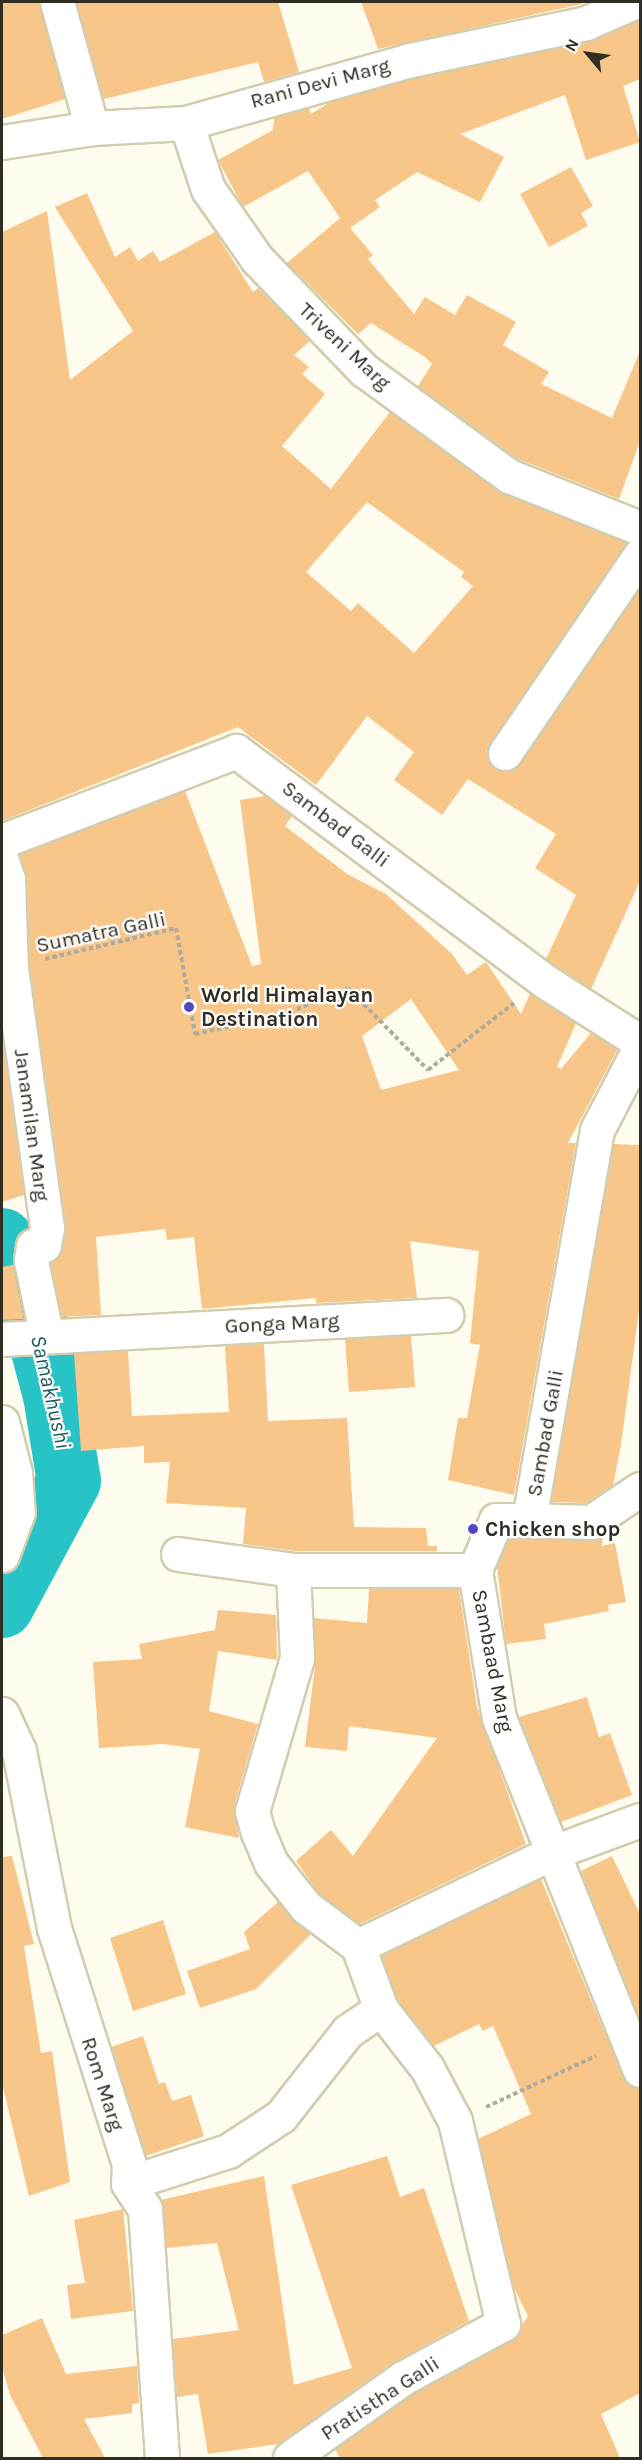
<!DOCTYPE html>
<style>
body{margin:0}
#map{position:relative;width:642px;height:2460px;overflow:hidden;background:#fefcef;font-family:Karla,sans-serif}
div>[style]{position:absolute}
.river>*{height:64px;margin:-32px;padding:0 32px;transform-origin:32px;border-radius:32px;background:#27c3c7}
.building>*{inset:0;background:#f7c688}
.path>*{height:4px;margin-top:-2px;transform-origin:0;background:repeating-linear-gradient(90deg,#aeac9f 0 4.5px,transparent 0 7.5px)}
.roads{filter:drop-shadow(2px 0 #d2cdae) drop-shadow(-2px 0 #d2cdae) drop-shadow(0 2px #d2cdae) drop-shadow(0 -2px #d2cdae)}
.minor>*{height:33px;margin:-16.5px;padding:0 16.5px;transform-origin:16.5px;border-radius:16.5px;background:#fff}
.dots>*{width:16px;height:16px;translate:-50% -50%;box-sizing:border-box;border:3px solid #fff;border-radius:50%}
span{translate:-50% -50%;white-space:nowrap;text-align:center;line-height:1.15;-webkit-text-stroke:4.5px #fff;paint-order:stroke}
.street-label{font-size:21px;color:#302e22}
.poi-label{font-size:21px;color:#302e22;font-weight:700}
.left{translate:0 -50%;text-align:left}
.water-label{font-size:22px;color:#1f5a5c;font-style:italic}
.frame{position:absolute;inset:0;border:3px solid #302e22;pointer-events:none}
.north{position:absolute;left:558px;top:24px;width:60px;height:60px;-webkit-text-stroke:4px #fff;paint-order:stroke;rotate:299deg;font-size:16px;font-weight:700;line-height:24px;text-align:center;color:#302e22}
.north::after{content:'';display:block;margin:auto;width:21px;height:27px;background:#302e22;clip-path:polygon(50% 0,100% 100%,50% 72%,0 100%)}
</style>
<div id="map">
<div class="river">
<i style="left:2px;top:1240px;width:53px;rotate:62.9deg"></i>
<i style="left:26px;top:1287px;width:112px;rotate:75deg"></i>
<i style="left:55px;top:1395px;width:87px;rotate:80.8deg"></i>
<i style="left:69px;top:1481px;width:142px;rotate:118.2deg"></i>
</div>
<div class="building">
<i style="clip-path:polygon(2px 2px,39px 2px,65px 99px,2px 119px)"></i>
<i style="clip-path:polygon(76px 2px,278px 2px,299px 72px,264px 82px,258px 62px,104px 99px)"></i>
<i style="clip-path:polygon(361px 2px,581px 2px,582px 4px,378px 49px)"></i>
<i style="clip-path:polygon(640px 20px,640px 79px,623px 86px,640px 142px,586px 160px,565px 95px,460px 134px,504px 157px,480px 202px,417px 172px,375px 200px,380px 207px,350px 228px,373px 255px,368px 259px,414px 314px,425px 297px,455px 315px,467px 295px,516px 322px,503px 345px,549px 372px,541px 384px,612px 418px,640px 351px,640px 441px,619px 499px,518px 459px,418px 386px,432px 364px,425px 357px,371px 323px,358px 334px,287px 263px,340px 218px,308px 171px,243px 207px,218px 160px,273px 130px,274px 118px,309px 108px,311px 114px,332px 101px,410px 79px,590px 41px)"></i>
<i style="clip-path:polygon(571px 167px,593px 206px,581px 213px,588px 226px,549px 247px,520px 194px)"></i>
<i style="clip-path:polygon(evenodd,87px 193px,115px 257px,130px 247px,138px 261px,153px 251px,160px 262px,215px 232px,253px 292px,258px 288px,310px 341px,294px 355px,309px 367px,302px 374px,325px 394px,282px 446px,331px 489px,390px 412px,498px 491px,626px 543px,486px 751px,495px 769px,504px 772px,520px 764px,640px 588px,640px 881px,591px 989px,546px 959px,576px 895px,535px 868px,556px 834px,468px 779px,442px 815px,394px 780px,414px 752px,367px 716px,316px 785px,238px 727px,2px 821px,2px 232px,47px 211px,70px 380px,133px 331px,55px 207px,87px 193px,367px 502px,464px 572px,461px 577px,473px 586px,414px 653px,358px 603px,351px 611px,306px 572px,367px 502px)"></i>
<i style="clip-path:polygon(evenodd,185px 791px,252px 966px,261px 964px,240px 800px,265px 796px,292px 816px,285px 826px,347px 874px,386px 894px,452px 954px,467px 975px,486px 962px,521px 1014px,530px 994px,576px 1023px,557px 1067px,561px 1069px,591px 1033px,617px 1050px,568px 1143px,576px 1143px,514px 1495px,448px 1480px,458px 1418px,467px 1418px,480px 1345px,470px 1343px,479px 1251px,410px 1241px,417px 1298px,316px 1303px,316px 1298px,202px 1309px,194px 1237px,167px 1240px,165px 1229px,96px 1237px,101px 1315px,62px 1317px,50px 1262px,62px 1249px,66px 1225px,30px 966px,27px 878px,19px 854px,185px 791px,411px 999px,459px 1070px,381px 1090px,362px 1036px,411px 999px)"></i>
<i style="clip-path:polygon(2px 1036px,24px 1195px,2px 1202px)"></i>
<i style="clip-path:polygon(614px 1144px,640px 1145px,640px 1303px,621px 1445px,613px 1485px,586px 1503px,551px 1502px)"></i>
<i style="clip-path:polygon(13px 1265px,24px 1319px,2px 1320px,2px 1267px)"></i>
<i style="clip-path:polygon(411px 1336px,415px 1387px,349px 1392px,345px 1339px)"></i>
<i style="clip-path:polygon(264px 1344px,268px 1421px,347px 1418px,354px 1527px,426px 1528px,428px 1546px,437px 1546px,437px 1551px,294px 1551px,243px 1544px,246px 1508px,166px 1503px,170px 1462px,144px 1463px,144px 1446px,81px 1451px,74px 1354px,128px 1351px,132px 1416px,229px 1412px,225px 1346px)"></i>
<i style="clip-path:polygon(603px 1536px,602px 1546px,615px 1543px,626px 1602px,608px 1605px,609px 1611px,544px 1624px,546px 1639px,506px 1644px,497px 1566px,508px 1539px)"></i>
<i style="clip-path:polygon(369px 1589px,459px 1589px,477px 1707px,526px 1844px,360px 1924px,319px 1893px,296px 1861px,331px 1830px,353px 1856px,437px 1738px,349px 1726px,347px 1751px,305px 1747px,316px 1658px,314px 1618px,367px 1623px)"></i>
<i style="clip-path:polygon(218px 1610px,276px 1615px,277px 1660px,218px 1651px,209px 1711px,258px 1724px,234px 1806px,239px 1838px,185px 1827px,200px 1749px,164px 1744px,99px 1748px,93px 1662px,142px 1659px,139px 1644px,215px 1630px)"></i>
<i style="clip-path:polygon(587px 1697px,599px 1737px,610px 1733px,632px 1795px,561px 1822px,519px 1717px)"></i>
<i style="clip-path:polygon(12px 1856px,34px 1944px,24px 1946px,41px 2053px,52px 2051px,70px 2182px,29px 2196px,2px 2083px,2px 1857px)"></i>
<i style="clip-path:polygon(612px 1856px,640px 1914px,640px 2021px,581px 1871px)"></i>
<i style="clip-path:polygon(541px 1879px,623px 2077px,640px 2088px,640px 2393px,601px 2414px,620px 2458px,340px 2458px,335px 2449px,413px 2394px,512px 2340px,528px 2316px,514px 2288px,478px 2139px,531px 2114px,493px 2026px,483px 2031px,479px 2024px,434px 2046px,398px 2000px,381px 1956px)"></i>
<i style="clip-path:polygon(278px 1902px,311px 1934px,256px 1989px,200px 2008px,187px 1971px,250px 1949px,244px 1932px)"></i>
<i style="clip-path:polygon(163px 1920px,186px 1994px,133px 2011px,110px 1938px)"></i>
<i style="clip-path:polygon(143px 2036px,159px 2084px,165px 2082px,172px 2101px,191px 2095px,204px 2136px,146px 2156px,111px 2047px)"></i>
<i style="clip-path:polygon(387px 2156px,400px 2197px,424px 2188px,469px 2321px,392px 2363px,278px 2444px,208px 2454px,198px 2394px,177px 2397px,173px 2339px,239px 2330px,217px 2243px,166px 2248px,161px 2200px,264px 2176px,294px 2385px,352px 2368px,291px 2185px)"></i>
<i style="clip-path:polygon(123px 2209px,133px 2311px,71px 2319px,67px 2285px,85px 2283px,74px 2220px)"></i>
<i style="clip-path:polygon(42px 2318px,66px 2374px,137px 2366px,139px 2403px,132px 2404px,132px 2413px,84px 2419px,105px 2458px,43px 2458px,10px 2395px,2px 2367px,2px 2335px)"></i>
</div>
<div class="path">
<i style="left:45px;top:959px;width:135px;rotate:-13.3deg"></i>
<i style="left:176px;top:928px;width:108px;rotate:79.8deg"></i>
<i style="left:195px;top:1034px;width:90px;rotate:-12.2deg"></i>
<i style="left:283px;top:1015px;width:70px;rotate:-22.6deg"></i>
<i style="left:348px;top:988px;width:115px;rotate:45.7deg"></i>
<i style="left:428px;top:1070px;width:109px;rotate:-37.9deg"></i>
<i style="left:486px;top:2107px;width:121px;rotate:-24.9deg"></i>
</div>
<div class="roads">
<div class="minor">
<i style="left:57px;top:2px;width:131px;rotate:74.5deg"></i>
<i style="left:186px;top:123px;width:70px;rotate:71.6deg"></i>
<i style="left:208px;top:189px;width:85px;rotate:55deg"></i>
<i style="left:257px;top:259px;width:154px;rotate:46.1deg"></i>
<i style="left:364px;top:370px;width:180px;rotate:36.2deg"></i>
<i style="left:509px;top:476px;width:141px;rotate:21.7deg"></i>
<i style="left:2px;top:142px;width:91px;rotate:-8.8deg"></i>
<i style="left:92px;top:128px;width:94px;rotate:-3deg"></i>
<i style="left:186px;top:123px;width:229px;rotate:-15.7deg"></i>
<i style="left:406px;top:61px;width:184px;rotate:-11.9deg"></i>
<i style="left:586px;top:23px;width:52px;rotate:-23.6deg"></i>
<i style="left:505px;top:753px;width:240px;rotate:-55.7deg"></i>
<i style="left:2px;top:841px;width:251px;rotate:-21deg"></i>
<i style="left:236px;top:751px;width:383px;rotate:36.7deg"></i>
<i style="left:543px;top:980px;width:115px;rotate:32.6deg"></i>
<i style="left:2px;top:861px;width:19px;rotate:72deg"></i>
<i style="left:8px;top:879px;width:89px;rotate:88.1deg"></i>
<i style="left:11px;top:968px;width:262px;rotate:82.1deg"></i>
<i style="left:47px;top:1228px;width:17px;rotate:100deg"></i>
<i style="left:44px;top:1245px;width:11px;rotate:175deg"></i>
<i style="left:33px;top:1246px;width:15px;rotate:98deg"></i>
<i style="left:31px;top:1261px;width:74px;rotate:78.2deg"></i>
<i style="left:640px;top:1047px;width:93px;rotate:117.4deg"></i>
<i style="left:597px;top:1130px;width:396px;rotate:99.9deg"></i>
<i style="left:529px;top:1520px;width:33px;rotate:180deg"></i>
<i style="left:496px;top:1520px;width:54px;rotate:112.8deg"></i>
<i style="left:475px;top:1570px;width:150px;rotate:80.8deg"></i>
<i style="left:499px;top:1718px;width:379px;rotate:68.2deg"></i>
<i style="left:2px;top:1339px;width:445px;rotate:-3.1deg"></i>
<i style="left:2px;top:1422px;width:53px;rotate:75.7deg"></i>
<i style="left:15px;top:1473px;width:39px;rotate:86deg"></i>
<i style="left:18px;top:1512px;width:46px;rotate:110.4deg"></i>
<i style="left:529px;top:1520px;width:62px;rotate:1.8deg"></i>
<i style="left:591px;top:1522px;width:59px;rotate:-34deg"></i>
<i style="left:178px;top:1554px;width:116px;rotate:7.9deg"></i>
<i style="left:293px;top:1570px;width:182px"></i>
<i style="left:2px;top:1714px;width:41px;rotate:65.3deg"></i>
<i style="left:19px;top:1751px;width:180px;rotate:78.8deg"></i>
<i style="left:54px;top:1928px;width:249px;rotate:72.4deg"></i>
<i style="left:129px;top:2165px;width:18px;rotate:93deg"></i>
<i style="left:128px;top:2183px;width:31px;rotate:57deg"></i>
<i style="left:145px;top:2209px;width:250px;rotate:86.1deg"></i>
<i style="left:358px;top:1946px;width:214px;rotate:-25.7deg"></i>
<i style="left:551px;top:1853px;width:95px;rotate:-20.3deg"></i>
<i style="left:128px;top:2183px;width:105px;rotate:-17.7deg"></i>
<i style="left:228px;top:2151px;width:64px;rotate:-33.4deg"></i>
<i style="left:281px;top:2116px;width:108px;rotate:-51.8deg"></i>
<i style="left:348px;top:2031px;width:40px;rotate:-34deg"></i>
<i style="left:290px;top:2458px;width:138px;rotate:-35.3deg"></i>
<i style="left:403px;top:2378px;width:114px;rotate:-28.4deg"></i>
<i style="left:503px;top:2324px;width:209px;rotate:-103.3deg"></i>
<i style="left:455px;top:2121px;width:60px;rotate:-117.8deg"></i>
<i style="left:427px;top:2068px;width:75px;rotate:-127.9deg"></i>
<i style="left:381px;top:2009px;width:67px;rotate:-110.1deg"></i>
<i style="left:358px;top:1946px;width:65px;rotate:-143.1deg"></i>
<i style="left:306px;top:1907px;width:56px;rotate:-128.5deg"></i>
<i style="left:271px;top:1863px;width:33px;rotate:-113deg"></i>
<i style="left:258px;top:1833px;width:23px;rotate:-105deg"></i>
<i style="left:252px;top:1811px;width:159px;rotate:-73.6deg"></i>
<i style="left:297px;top:1658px;width:88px;rotate:-92.6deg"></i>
</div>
</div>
<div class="dots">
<i style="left:189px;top:1007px;background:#5447be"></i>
<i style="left:473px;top:1529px;background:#5447be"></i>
</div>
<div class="street-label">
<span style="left:320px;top:83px;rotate:-15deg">Rani Devi Marg</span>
<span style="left:345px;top:346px;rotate:43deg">Triveni Marg</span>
<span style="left:336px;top:824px;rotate:37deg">Sambad Galli</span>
<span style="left:101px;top:932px;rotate:-12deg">Sumatra Galli</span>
<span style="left:32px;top:1125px;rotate:82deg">Janamilan Marg</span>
<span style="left:282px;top:1323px;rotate:-3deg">Gonga Marg</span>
<span style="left:545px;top:1433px;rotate:-80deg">Sambad Galli</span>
<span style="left:493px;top:1661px;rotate:79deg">Sambaad Marg</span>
<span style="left:103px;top:2084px;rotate:72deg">Rom Marg</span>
<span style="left:380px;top:2398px;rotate:-33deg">Pratistha Galli</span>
</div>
<div class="poi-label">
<span class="left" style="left:201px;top:1007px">World Himalayan<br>Destination</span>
<span class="left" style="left:485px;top:1529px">Chicken shop</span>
</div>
<div class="water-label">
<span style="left:50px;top:1392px;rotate:77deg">Samakhushi</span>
</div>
<div class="frame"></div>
<div class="north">N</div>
</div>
